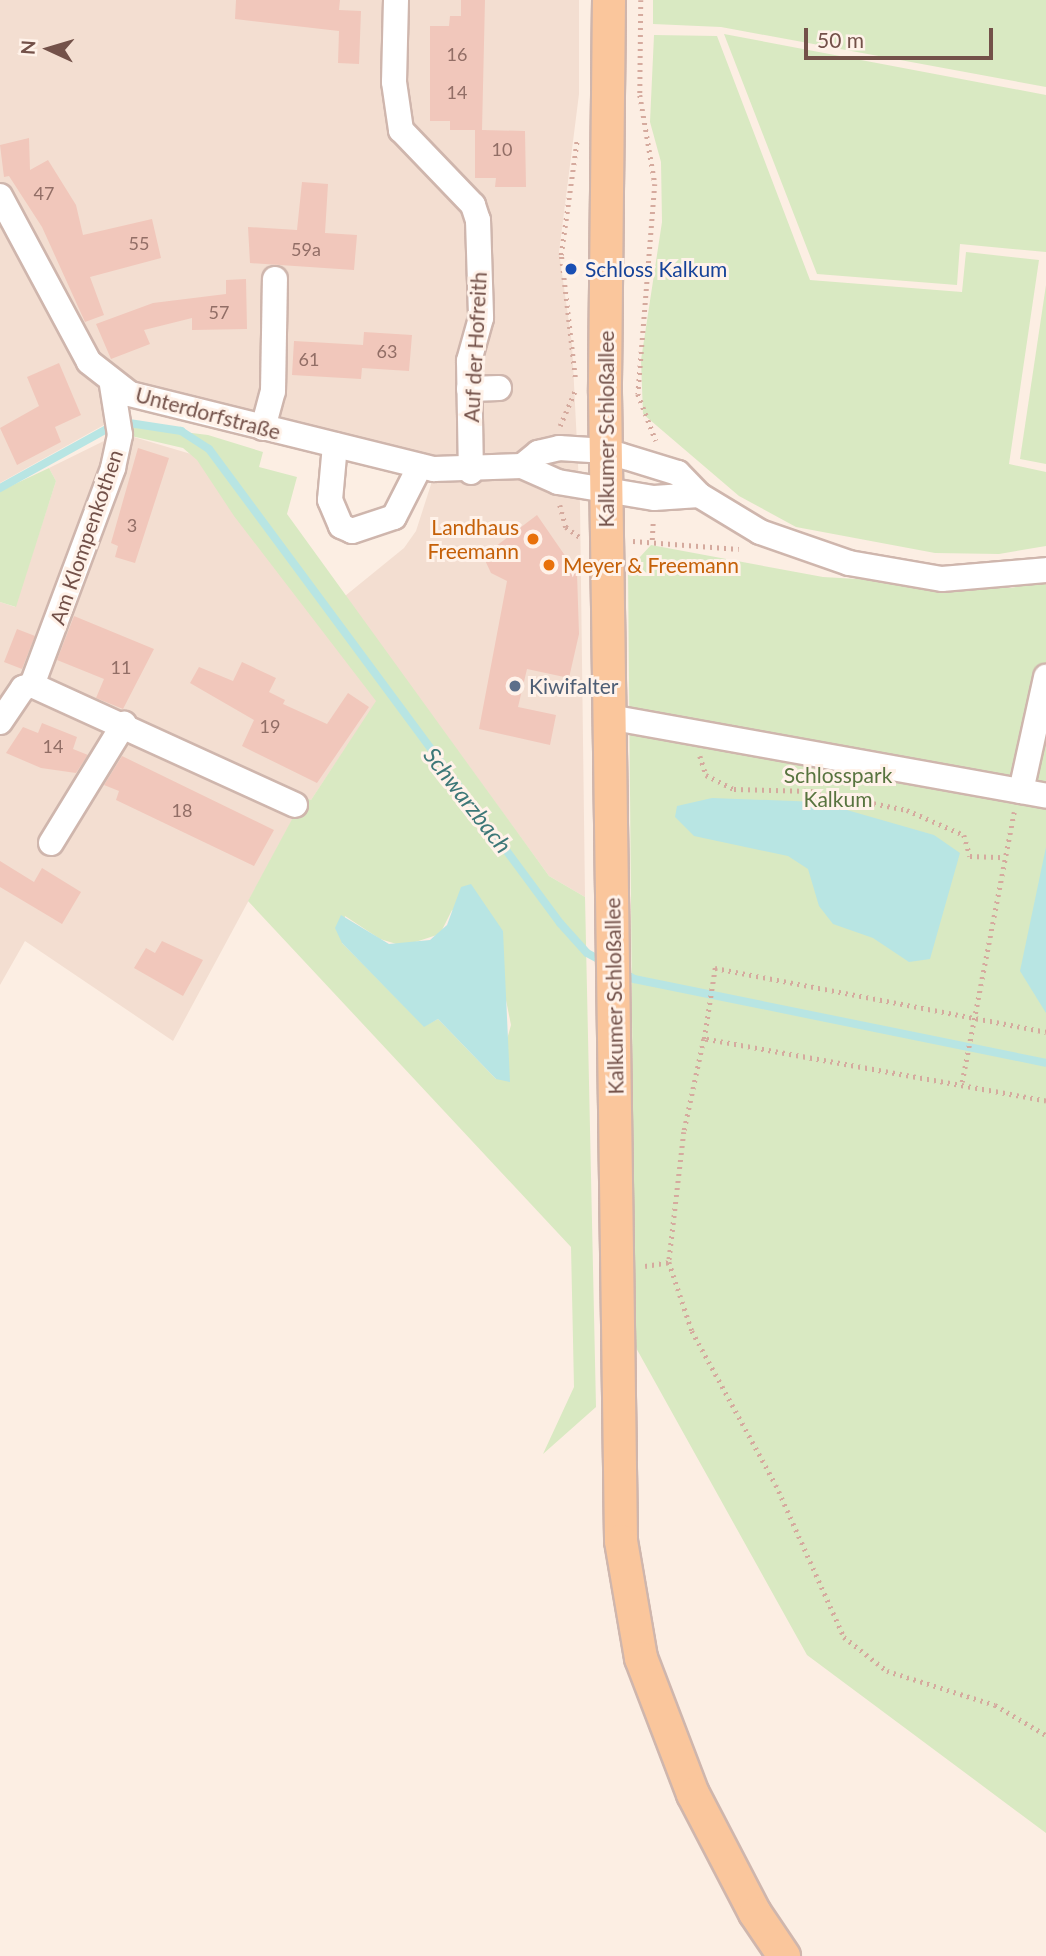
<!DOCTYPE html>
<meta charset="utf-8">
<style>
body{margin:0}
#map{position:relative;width:1046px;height:1956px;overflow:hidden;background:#fceee3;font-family:Lato,sans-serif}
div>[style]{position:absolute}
.residential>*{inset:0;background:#f3ded1}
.green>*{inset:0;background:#d9e9c2}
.water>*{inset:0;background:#b8e5e3}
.stream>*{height:8px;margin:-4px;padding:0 4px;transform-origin:4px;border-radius:4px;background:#b8e5e3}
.building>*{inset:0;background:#f1c7bb}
.path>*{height:4.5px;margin-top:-2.25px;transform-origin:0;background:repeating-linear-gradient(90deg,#d5aa9e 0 2px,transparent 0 7px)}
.roads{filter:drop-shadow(2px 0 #cfb6ad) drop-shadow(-2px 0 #cfb6ad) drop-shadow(0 2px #cfb6ad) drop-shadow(0 -2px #cfb6ad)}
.minor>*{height:24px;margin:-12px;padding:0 12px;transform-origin:12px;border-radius:12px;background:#fff}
.major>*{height:32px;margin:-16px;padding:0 16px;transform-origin:16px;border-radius:16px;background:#fac69c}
.dots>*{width:19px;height:19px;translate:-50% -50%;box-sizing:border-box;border:4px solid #fff2e9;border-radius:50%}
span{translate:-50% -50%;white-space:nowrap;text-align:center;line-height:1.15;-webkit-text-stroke:6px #fff2e9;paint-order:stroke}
.number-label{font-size:18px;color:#926e66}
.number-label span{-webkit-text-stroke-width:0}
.transit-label{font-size:21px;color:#164399}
.left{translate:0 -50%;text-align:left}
.street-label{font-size:21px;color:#735149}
.food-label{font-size:21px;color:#c56008}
.right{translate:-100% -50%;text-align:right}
.service-label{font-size:21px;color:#4e5e75}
.park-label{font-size:21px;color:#58743f}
.water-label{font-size:23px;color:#3d7878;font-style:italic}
.north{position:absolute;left:14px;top:14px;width:70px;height:70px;-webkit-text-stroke:5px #fff2e9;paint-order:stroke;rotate:274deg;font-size:19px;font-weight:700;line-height:28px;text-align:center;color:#735149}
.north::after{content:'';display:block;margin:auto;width:24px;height:32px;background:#735149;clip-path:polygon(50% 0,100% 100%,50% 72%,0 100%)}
.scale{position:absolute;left:804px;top:28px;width:189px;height:32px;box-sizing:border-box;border:4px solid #735149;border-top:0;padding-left:9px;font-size:21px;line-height:24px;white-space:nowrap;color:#735149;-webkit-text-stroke:5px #fff2e9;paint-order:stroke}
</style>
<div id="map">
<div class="residential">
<i style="clip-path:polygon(0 0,579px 0,579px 94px,559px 252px,572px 344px,580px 504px,585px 897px,549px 876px,345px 596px,404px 548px,416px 531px,434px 475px,131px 390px,111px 421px,0 483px)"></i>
<i style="clip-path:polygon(127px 435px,201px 457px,253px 539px,377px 701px,311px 800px,304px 798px,173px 1041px,25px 941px,0 985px,0 602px,15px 607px,56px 481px,49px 468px,112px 437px)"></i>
</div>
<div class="green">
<i style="clip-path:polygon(653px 0,1046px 0,1046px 87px,721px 27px,653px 24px)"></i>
<i style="clip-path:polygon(724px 34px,1046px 95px,1046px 252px,960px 244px,957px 285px,817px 274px)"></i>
<i style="clip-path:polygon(654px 35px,717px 36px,810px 280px,962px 292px,966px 252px,1039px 260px,1009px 464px,1046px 472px,1046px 546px,999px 554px,935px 553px,796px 527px,739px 496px,643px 414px,641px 360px,662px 222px,661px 162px,650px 122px)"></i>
<i style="clip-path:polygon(1046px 285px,1046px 464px,1020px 459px)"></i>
<i style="clip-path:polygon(evenodd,127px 425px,208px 435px,263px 452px,259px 467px,297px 477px,287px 514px,549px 876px,585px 897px,596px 1407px,543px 1454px,574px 1387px,571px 1247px,248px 901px,304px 797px,311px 800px,376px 701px,234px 516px,197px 460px,183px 448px,127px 435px,127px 425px,452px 910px,503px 931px,502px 980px,511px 1025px,496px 1079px,438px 1019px,424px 1026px,342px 943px,345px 916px,380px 939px,403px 946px,440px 934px,452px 910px)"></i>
<i style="clip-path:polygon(49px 468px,56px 481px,16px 607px,0 602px,0 491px)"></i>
<i style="clip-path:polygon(651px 545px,823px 577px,1011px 588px,1046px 581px,1046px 1833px,807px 1655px,635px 1346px,628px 570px)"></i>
</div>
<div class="water">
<i style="clip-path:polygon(712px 798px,819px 802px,934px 835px,960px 853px,930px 959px,909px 962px,873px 938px,833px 924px,819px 906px,808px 869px,788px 856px,694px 836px,675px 817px,677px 806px)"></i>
<i style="clip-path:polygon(1046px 847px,1046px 1013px,1020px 971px)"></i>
<i style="clip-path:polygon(471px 884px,503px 931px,510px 1082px,496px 1079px,438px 1019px,424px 1027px,342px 943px,335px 928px,341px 915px,389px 944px,430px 940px,447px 925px,461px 887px)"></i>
</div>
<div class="stream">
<i style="left:0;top:488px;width:122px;rotate:-28.9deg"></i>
<i style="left:107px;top:429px;width:23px;rotate:-15deg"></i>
<i style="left:129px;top:423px;width:53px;rotate:8.7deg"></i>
<i style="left:181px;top:431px;width:33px;rotate:33deg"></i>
<i style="left:209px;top:449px;width:590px;rotate:53.48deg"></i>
<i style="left:560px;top:923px;width:40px;rotate:48deg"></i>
<i style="left:587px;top:953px;width:19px;rotate:28deg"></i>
<i style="left:622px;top:972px;width:14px;rotate:30deg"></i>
<i style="left:634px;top:979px;width:420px;rotate:11.5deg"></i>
</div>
<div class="building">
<i style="clip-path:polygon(236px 0,340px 0,339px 10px,361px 11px,359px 64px,338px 63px,339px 31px,235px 19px)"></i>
<i style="clip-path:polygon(461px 0,485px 0,482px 130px,525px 131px,526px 187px,495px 187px,496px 178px,475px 178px,475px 130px,450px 130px,450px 121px,430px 121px,430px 26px,449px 26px,450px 16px,461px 16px)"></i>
<i style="clip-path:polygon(29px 138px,30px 170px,48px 160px,76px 205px,83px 235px,152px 219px,161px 258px,90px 277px,104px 315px,85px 322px,42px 227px,9px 176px,4px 177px,0 145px)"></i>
<i style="clip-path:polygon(302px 182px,328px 184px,325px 233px,357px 235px,354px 270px,250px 263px,248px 227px,297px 230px)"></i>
<i style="clip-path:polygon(246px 279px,247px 329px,192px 330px,192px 318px,144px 330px,150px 344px,111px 359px,96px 324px,153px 303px,226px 294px,226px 280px)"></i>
<i style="clip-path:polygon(364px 332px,412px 335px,409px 371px,362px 368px,361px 379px,292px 375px,294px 341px,363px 345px)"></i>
<i style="clip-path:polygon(59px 363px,81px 415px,55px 427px,61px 442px,17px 465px,0 428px,39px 406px,27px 377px)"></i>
<i style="clip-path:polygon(138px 448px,169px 458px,135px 563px,115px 557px,118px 546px,111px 543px)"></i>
<i style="clip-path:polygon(537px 515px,577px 573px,579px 634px,569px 678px,527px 669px,518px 707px,556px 715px,550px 745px,479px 729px,507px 581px,491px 573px,483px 556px)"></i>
<i style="clip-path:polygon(74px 616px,154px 649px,123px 709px,96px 698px,104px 679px,57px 660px)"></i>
<i style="clip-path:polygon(17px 629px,35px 636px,22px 669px,4px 662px)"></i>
<i style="clip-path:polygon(242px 662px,276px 678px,269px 692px,285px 700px,283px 704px,327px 724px,348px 693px,369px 707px,317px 783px,242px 746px,254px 720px,190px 683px,199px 667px,233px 681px)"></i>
<i style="clip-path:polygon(42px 723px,77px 737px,73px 749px,88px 755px,76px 773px,41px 768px,6px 753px,23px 727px,38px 733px)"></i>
<i style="clip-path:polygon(122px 756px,274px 830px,254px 866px,116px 800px,119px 791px,104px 785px)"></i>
<i style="clip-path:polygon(0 861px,34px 882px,42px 868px,81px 892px,62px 924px,0 887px)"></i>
<i style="clip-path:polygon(162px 941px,203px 960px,183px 996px,134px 968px,146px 948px,155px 953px)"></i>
</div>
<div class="path">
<i style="left:641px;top:0;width:95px;rotate:90.6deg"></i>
<i style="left:640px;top:95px;width:90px;rotate:80.4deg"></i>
<i style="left:655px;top:184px;width:211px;rotate:94.6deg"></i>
<i style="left:638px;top:394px;width:50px;rotate:69deg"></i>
<i style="left:575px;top:377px;width:123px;rotate:-96.5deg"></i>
<i style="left:561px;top:255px;width:116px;rotate:-82.1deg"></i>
<i style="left:560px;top:426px;width:39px;rotate:-67deg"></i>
<i style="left:560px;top:505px;width:23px;rotate:75deg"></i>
<i style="left:566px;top:527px;width:17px;rotate:36deg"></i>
<i style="left:652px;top:540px;width:20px;rotate:-87deg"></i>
<i style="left:633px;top:541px;width:106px;rotate:4.3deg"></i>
<i style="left:700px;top:756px;width:20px;rotate:72deg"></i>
<i style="left:706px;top:775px;width:31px;rotate:27deg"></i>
<i style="left:734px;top:789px;width:78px;rotate:1.5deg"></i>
<i style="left:812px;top:791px;width:97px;rotate:11.3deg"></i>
<i style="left:907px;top:810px;width:62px;rotate:23.7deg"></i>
<i style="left:964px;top:835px;width:22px;rotate:74deg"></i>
<i style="left:970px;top:856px;width:34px;rotate:2deg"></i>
<i style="left:704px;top:1039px;width:72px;rotate:-81.2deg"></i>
<i style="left:715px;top:968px;width:337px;rotate:10.9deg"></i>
<i style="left:962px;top:1082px;width:275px;rotate:-79.1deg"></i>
<i style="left:1046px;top:1101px;width:348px;rotate:-169.7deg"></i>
<i style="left:704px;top:1039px;width:95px;rotate:102.1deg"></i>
<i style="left:684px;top:1132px;width:131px;rotate:96.6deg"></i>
<i style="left:669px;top:1262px;width:73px;rotate:71.6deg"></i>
<i style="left:692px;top:1331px;width:175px;rotate:61.4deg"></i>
<i style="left:776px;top:1485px;width:167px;rotate:65.9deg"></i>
<i style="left:844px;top:1637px;width:55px;rotate:38.3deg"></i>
<i style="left:887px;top:1671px;width:113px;rotate:17.5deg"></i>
<i style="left:995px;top:1705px;width:59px;rotate:30.5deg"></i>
<i style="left:645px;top:1266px;width:24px;rotate:-9deg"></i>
</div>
<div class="roads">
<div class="minor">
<i style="left:396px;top:0;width:82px;rotate:91.4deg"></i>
<i style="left:394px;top:82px;width:49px;rotate:81.7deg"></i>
<i style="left:401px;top:130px;width:104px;rotate:46.2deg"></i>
<i style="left:473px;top:205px;width:16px;rotate:72deg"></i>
<i style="left:478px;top:220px;width:98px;rotate:88.2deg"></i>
<i style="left:481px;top:318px;width:45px;rotate:105.6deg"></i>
<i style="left:469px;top:361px;width:111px;rotate:89deg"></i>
<i style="left:0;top:196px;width:188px;rotate:61.8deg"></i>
<i style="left:89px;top:362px;width:52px;rotate:38deg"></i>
<i style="left:130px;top:394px;width:313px;rotate:13.9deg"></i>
<i style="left:434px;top:469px;width:88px;rotate:-2deg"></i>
<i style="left:522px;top:466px;width:21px;rotate:-39deg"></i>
<i style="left:538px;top:453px;width:22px;rotate:-13deg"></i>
<i style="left:559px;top:448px;width:47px;rotate:3.7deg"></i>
<i style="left:606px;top:451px;width:75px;rotate:17deg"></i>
<i style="left:678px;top:473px;width:30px;rotate:46deg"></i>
<i style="left:699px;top:495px;width:71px;rotate:31.2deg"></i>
<i style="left:760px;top:532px;width:94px;rotate:19.2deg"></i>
<i style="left:849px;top:563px;width:94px;rotate:9.8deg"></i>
<i style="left:942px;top:579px;width:104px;rotate:-4.9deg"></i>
<i style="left:469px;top:389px;width:30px;rotate:-2deg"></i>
<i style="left:263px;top:428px;width:38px;rotate:-75deg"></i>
<i style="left:273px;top:391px;width:112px;rotate:-89deg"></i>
<i style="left:335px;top:445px;width:55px;rotate:95.2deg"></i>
<i style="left:330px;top:500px;width:28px;rotate:67deg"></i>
<i style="left:341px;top:526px;width:12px;rotate:24deg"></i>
<i style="left:352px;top:531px;width:44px;rotate:-18.4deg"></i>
<i style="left:394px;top:517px;width:57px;rotate:-63deg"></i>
<i style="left:522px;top:466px;width:39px;rotate:24deg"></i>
<i style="left:558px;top:482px;width:97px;rotate:9.5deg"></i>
<i style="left:654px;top:498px;width:45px;rotate:-3.8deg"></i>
<i style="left:32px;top:685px;width:289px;rotate:24.5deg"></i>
<i style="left:609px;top:717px;width:444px;rotate:10.2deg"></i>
<i style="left:0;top:722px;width:41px;rotate:-55.9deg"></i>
<i style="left:23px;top:688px;width:9px;rotate:-18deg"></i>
<i style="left:32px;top:685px;width:232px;rotate:-69.5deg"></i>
<i style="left:113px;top:468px;width:34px;rotate:-78deg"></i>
<i style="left:120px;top:435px;width:51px;rotate:-99.1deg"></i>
<i style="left:1021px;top:791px;width:117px;rotate:-77.6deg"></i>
<i style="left:51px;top:843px;width:140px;rotate:-58.5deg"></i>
</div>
<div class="major">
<i style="left:609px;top:0;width:393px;rotate:90.6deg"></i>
<i style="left:605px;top:393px;width:1148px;rotate:89.2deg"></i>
<i style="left:621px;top:1541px;width:119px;rotate:80.3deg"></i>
<i style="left:641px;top:1658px;width:146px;rotate:69.1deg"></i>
<i style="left:693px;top:1794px;width:134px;rotate:62.5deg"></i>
<i style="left:755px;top:1913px;width:52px;rotate:56deg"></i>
</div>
</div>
<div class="dots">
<i style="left:571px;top:269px;background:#1a4fb4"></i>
<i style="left:533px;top:539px;background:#e8710a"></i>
<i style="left:549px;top:565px;background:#e8710a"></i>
<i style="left:515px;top:686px;background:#5c6f8a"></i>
</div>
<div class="number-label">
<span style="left:457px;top:54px">16</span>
<span style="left:457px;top:92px">14</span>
<span style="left:502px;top:149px">10</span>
<span style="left:44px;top:193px">47</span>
<span style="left:139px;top:243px">55</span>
<span style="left:306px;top:249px">59a</span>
<span style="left:219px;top:312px">57</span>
<span style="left:387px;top:351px">63</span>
<span style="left:309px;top:359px">61</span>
<span style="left:132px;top:525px">3</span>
<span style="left:121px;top:667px">11</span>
<span style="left:270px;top:726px">19</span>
<span style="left:53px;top:746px">14</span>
<span style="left:182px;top:810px">18</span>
</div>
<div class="transit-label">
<span class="left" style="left:585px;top:269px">Schloss Kalkum</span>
</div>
<div class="street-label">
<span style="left:475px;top:347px;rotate:-87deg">Auf der Hofreith</span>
<span style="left:208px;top:413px;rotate:15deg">Unterdorfstraße</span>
<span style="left:606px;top:429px;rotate:-90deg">Kalkumer Schloßallee</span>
<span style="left:86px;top:537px;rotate:-71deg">Am Klompenkothen</span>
<span style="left:614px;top:996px;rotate:-91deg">Kalkumer Schloßallee</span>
</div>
<div class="food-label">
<span class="right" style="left:519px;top:539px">Landhaus<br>Freemann</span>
<span class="left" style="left:563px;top:565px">Meyer &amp; Freemann</span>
</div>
<div class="service-label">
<span class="left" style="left:529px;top:686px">Kiwifalter</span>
</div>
<div class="park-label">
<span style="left:838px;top:787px">Schlosspark<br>Kalkum</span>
</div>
<div class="water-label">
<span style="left:468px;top:800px;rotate:52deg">Schwarzbach</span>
</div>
<div class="north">N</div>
<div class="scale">50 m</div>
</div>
